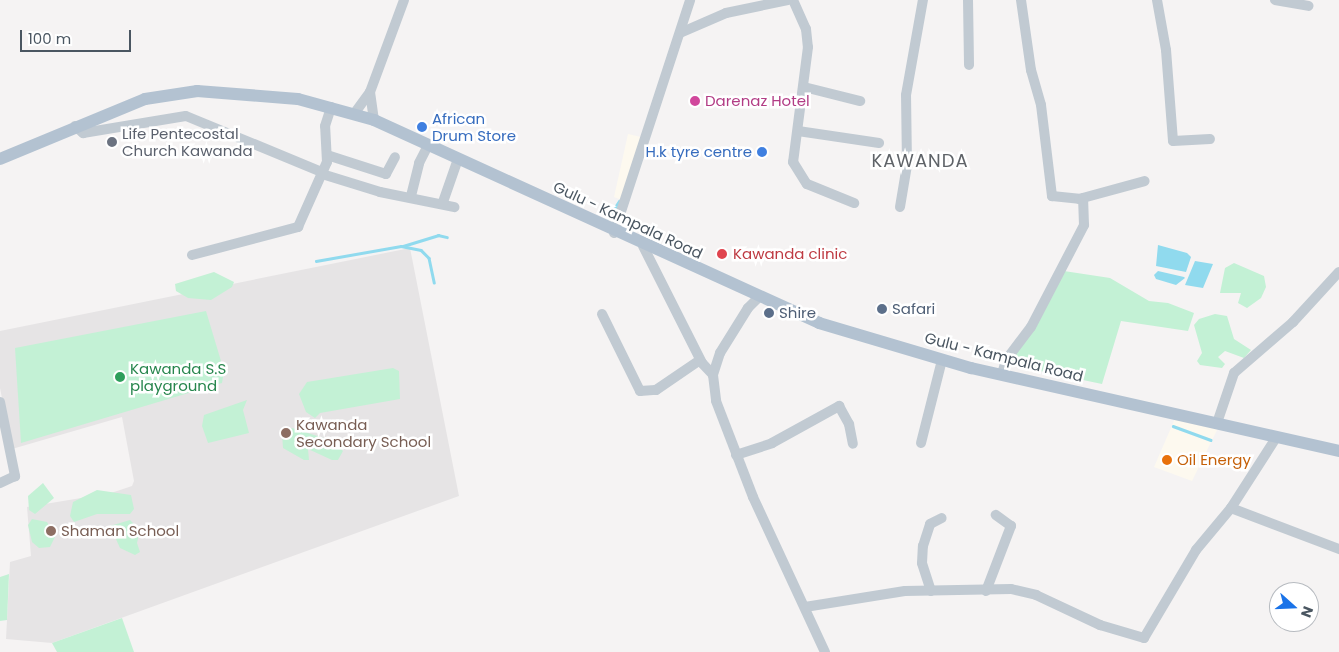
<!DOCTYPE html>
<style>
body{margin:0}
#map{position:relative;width:1339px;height:652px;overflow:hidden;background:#f5f3f3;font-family:Poppins,sans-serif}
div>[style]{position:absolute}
.commercial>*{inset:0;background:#fdf9ef}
.education>*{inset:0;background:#e6e4e5}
.green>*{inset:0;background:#c3f1d5}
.water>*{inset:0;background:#90daee}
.stream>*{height:2.5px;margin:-1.25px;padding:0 1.25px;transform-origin:1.25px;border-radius:1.25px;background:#90daee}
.minor>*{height:10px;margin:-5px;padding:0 5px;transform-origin:5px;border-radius:5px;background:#c1cad2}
.major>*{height:12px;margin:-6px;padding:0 6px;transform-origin:6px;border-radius:6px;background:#b3c2d1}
.dots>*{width:14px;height:14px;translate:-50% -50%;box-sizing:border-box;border:2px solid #fff;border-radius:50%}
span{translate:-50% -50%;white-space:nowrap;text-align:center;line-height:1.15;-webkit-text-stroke:5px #fff;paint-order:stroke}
.hotel-label{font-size:15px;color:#b23c85}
.left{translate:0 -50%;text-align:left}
.shop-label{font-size:15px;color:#366cbe}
.right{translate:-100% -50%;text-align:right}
.worship-label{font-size:15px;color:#5b616d}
.street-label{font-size:15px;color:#4a5661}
.health-label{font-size:15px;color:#be3a42}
.service-label{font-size:15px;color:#4e5e75}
.leisure-label{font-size:15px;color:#27864d}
.education-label{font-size:15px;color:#785e54}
.food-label{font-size:15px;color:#c56008}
.quarter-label{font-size:18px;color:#5f6368;letter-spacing:1px}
.north{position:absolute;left:1269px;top:582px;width:50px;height:50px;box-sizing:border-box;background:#fff;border:1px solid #b7bbc0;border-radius:50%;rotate:110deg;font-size:14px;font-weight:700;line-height:20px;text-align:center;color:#4a5661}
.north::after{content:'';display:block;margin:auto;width:18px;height:22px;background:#1a73e8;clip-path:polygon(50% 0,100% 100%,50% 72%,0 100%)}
.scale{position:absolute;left:20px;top:30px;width:111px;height:22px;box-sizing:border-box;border:2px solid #4a5661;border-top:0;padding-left:6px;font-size:15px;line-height:18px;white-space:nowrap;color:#4a5661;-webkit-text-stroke:4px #fff;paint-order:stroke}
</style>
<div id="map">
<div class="commercial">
<i style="clip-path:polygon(628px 134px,641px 137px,622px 200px,614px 197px)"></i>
<i style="clip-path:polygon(1177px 414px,1219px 426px,1192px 481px,1154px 467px)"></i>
</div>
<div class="education">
<i style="clip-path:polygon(410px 248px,459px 496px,52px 643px,6px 639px,10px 562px,31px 556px,27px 507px,111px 493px,132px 486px,134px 481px,122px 417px,12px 449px,0 388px,0 331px)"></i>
</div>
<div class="green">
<i style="clip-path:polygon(1234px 263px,1264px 276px,1266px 287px,1261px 298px,1247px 308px,1238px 303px,1241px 293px,1220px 293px,1225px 268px)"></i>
<i style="clip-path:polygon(1064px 271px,1110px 278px,1149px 301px,1168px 303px,1194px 313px,1188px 331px,1121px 321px,1102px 384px,1007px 364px)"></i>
<i style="clip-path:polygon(214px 272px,234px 282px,232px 287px,211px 300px,188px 298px,176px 291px,175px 284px)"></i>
<i style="clip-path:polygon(206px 311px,224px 371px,222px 383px,21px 443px,15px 348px)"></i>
<i style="clip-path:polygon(1215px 314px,1227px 316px,1234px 339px,1251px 350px,1244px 358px,1225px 351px,1218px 357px,1225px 364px,1222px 368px,1200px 365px,1197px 361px,1202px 353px,1194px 325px,1199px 319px)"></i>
<i style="clip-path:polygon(393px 368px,399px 371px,400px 399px,320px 413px,315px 418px,306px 412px,299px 394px,307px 382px)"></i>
<i style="clip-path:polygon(247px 400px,243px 410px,249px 433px,208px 443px,202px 426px,204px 415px)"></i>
<i style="clip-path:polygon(292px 428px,333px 441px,343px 451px,338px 460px,332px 460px,308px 449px,309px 460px,304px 460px,283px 448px,282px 433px)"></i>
<i style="clip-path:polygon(43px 483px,54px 498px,35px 514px,29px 510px,28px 496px)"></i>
<i style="clip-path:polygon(97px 490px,131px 495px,134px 509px,130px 514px,97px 514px,74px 522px,70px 516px,73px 502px)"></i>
<i style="clip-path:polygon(32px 519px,47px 522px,55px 537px,50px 547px,39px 548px,32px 542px,28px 525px)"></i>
<i style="clip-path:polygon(130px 520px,140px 530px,137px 543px,140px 552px,135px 555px,120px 548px,110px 526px)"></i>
<i style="clip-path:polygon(9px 574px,7px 620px,0 621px,0 577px)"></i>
<i style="clip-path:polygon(122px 618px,134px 652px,57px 652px,52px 643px)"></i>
</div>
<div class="water">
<i style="clip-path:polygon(1158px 245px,1187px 253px,1191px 257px,1186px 272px,1156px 266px)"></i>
<i style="clip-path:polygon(1195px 261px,1213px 264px,1203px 288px,1185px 285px)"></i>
<i style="clip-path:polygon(1158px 271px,1184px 277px,1185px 278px,1176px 285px,1156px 279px,1154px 275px)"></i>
</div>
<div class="stream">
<i style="left:608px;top:218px;width:20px;rotate:-57deg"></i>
<i style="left:403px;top:246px;width:37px;rotate:-17deg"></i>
<i style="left:438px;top:235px;width:9px;rotate:13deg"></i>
<i style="left:316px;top:261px;width:86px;rotate:-10deg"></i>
<i style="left:401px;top:246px;width:20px;rotate:11deg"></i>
<i style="left:421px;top:250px;width:11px;rotate:45deg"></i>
<i style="left:429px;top:258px;width:25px;rotate:78deg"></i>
<i style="left:1173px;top:426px;width:40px;rotate:20.2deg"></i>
</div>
<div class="minor">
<i style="left:793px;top:0;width:32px;rotate:66deg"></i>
<i style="left:806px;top:29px;width:18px;rotate:84deg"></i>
<i style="left:808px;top:47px;width:116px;rotate:97.4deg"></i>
<i style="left:793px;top:162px;width:26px;rotate:58deg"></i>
<i style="left:807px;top:184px;width:51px;rotate:22deg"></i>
<i style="left:968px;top:0;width:65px;rotate:89.1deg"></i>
<i style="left:1021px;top:0;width:71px;rotate:81.9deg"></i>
<i style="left:1031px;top:70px;width:36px;rotate:74deg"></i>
<i style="left:1041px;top:105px;width:92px;rotate:83.1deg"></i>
<i style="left:1052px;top:196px;width:27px;rotate:6deg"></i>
<i style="left:1079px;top:199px;width:68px;rotate:-15.3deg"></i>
<i style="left:1157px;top:0;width:51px;rotate:79.8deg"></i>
<i style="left:1166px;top:50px;width:91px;rotate:85.6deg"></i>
<i style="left:1173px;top:141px;width:37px;rotate:-3deg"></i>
<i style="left:1275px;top:0;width:34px;rotate:10deg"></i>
<i style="left:680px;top:33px;width:50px;rotate:-23.5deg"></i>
<i style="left:726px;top:13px;width:63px;rotate:-11.8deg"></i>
<i style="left:804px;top:87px;width:58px;rotate:14deg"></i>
<i style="left:370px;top:92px;width:28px;rotate:82deg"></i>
<i style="left:354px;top:114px;width:27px;rotate:-54deg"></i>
<i style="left:370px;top:92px;width:98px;rotate:-69.7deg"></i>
<i style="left:75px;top:126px;width:11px;rotate:41deg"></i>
<i style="left:83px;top:133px;width:104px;rotate:-9.4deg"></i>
<i style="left:186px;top:116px;width:147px;rotate:22.4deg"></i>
<i style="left:798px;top:131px;width:82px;rotate:8.4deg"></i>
<i style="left:327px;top:155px;width:62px;rotate:17.9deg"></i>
<i style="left:386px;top:174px;width:19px;rotate:-62deg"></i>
<i style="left:322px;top:174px;width:61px;rotate:17.2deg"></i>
<i style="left:380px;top:192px;width:76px;rotate:11.5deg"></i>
<i style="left:411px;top:196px;width:34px;rotate:-76deg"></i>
<i style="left:419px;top:163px;width:20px;rotate:-63deg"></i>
<i style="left:443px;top:202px;width:46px;rotate:-70.8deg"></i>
<i style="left:900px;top:207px;width:43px;rotate:-80.5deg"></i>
<i style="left:907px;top:165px;width:70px;rotate:-90.8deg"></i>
<i style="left:906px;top:95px;width:97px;rotate:-79.9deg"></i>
<i style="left:614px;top:233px;width:245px;rotate:-71.9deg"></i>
<i style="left:643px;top:246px;width:131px;rotate:63.2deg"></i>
<i style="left:702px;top:363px;width:16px;rotate:47deg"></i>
<i style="left:192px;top:255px;width:110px;rotate:-14.8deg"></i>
<i style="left:298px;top:227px;width:71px;rotate:-66deg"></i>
<i style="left:327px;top:162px;width:36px;rotate:-93deg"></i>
<i style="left:325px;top:126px;width:20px;rotate:-72deg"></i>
<i style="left:759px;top:297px;width:16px;rotate:135deg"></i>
<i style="left:748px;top:308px;width:53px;rotate:121.9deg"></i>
<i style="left:720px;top:353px;width:23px;rotate:108deg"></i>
<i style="left:713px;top:375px;width:26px;rotate:83deg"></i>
<i style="left:716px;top:401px;width:103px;rotate:68.9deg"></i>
<i style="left:753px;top:497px;width:171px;rotate:65.1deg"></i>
<i style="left:602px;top:314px;width:86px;rotate:63.7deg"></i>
<i style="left:640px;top:391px;width:16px;rotate:-4deg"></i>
<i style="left:656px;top:390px;width:53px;rotate:-34.3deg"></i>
<i style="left:1002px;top:374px;width:15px;rotate:-74deg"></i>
<i style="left:1006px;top:360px;width:41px;rotate:-52.9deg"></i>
<i style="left:1031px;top:327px;width:115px;rotate:-62.5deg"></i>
<i style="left:1084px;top:225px;width:27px;rotate:-92deg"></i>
<i style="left:0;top:402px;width:76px;rotate:78.5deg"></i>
<i style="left:15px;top:476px;width:17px;rotate:155deg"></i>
<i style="left:1217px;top:423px;width:53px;rotate:-71.2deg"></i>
<i style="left:1234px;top:373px;width:78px;rotate:-40.8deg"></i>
<i style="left:1293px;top:322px;width:68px;rotate:-47.4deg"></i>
<i style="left:921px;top:443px;width:86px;rotate:-75.8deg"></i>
<i style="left:736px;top:455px;width:38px;rotate:-18deg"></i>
<i style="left:772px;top:443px;width:77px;rotate:-28.9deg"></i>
<i style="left:839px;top:406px;width:21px;rotate:61deg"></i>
<i style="left:849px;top:424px;width:20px;rotate:79deg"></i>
<i style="left:1231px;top:508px;width:116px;rotate:20.8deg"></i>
<i style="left:931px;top:591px;width:29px;rotate:-108deg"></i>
<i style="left:922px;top:563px;width:17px;rotate:-87deg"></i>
<i style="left:923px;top:546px;width:23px;rotate:-72deg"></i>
<i style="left:930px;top:524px;width:13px;rotate:-27deg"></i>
<i style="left:986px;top:591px;width:70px;rotate:-69deg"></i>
<i style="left:1011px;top:526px;width:19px;rotate:-144deg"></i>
<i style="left:805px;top:607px;width:101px;rotate:-9.1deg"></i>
<i style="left:905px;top:591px;width:106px;rotate:-1.1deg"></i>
<i style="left:1011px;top:589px;width:26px;rotate:13deg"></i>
<i style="left:1036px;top:595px;width:71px;rotate:25.1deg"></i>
<i style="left:1100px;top:625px;width:46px;rotate:16.5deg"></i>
<i style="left:1144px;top:638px;width:102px;rotate:-59.4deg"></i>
<i style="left:1196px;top:550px;width:55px;rotate:-50.2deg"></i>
<i style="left:1231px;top:508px;width:83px;rotate:-57.3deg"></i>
</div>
<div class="major">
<i style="left:0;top:159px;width:157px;rotate:-22.5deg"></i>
<i style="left:145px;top:99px;width:53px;rotate:-8.7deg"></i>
<i style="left:197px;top:91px;width:101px;rotate:4.5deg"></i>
<i style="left:298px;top:99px;width:79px;rotate:15.4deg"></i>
<i style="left:374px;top:120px;width:489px;rotate:24.5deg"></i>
<i style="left:819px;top:323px;width:159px;rotate:16.5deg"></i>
<i style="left:971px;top:368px;width:377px;rotate:12.7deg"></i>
</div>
<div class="dots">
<i style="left:695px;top:101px;background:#d1479c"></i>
<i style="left:422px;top:127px;background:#3f7fe0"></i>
<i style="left:112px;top:142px;background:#6b7280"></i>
<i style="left:762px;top:152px;background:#3f7fe0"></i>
<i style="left:722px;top:254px;background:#e0444e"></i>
<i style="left:882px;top:309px;background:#5c6f8a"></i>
<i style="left:769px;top:313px;background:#5c6f8a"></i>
<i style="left:120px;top:377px;background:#2e9e5b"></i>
<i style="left:286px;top:433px;background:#8d6e63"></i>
<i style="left:1167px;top:460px;background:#e8710a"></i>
<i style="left:51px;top:531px;background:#8d6e63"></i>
</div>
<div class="hotel-label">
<span class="left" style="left:705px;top:101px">Darenaz Hotel</span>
</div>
<div class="shop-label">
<span class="left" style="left:432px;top:127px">African<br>Drum Store</span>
<span class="right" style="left:752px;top:152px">H.k tyre centre</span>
</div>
<div class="worship-label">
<span class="left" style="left:122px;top:142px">Life Pentecostal<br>Church Kawanda</span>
</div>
<div class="street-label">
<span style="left:628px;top:220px;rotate:25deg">Gulu - Kampala Road</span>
<span style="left:1004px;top:357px;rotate:14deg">Gulu - Kampala Road</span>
</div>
<div class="health-label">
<span class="left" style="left:733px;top:254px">Kawanda clinic</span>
</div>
<div class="service-label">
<span class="left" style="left:892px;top:309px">Safari</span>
<span class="left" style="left:779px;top:313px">Shire</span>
</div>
<div class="leisure-label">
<span class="left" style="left:130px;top:377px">Kawanda S.S<br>playground</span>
</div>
<div class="education-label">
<span class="left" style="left:296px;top:433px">Kawanda<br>Secondary School</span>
<span class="left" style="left:61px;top:531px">Shaman School</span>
</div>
<div class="food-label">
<span class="left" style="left:1177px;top:460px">Oil Energy</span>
</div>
<div class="quarter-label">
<span style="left:920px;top:161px">KAWANDA</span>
</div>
<div class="north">N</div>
<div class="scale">100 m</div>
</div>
